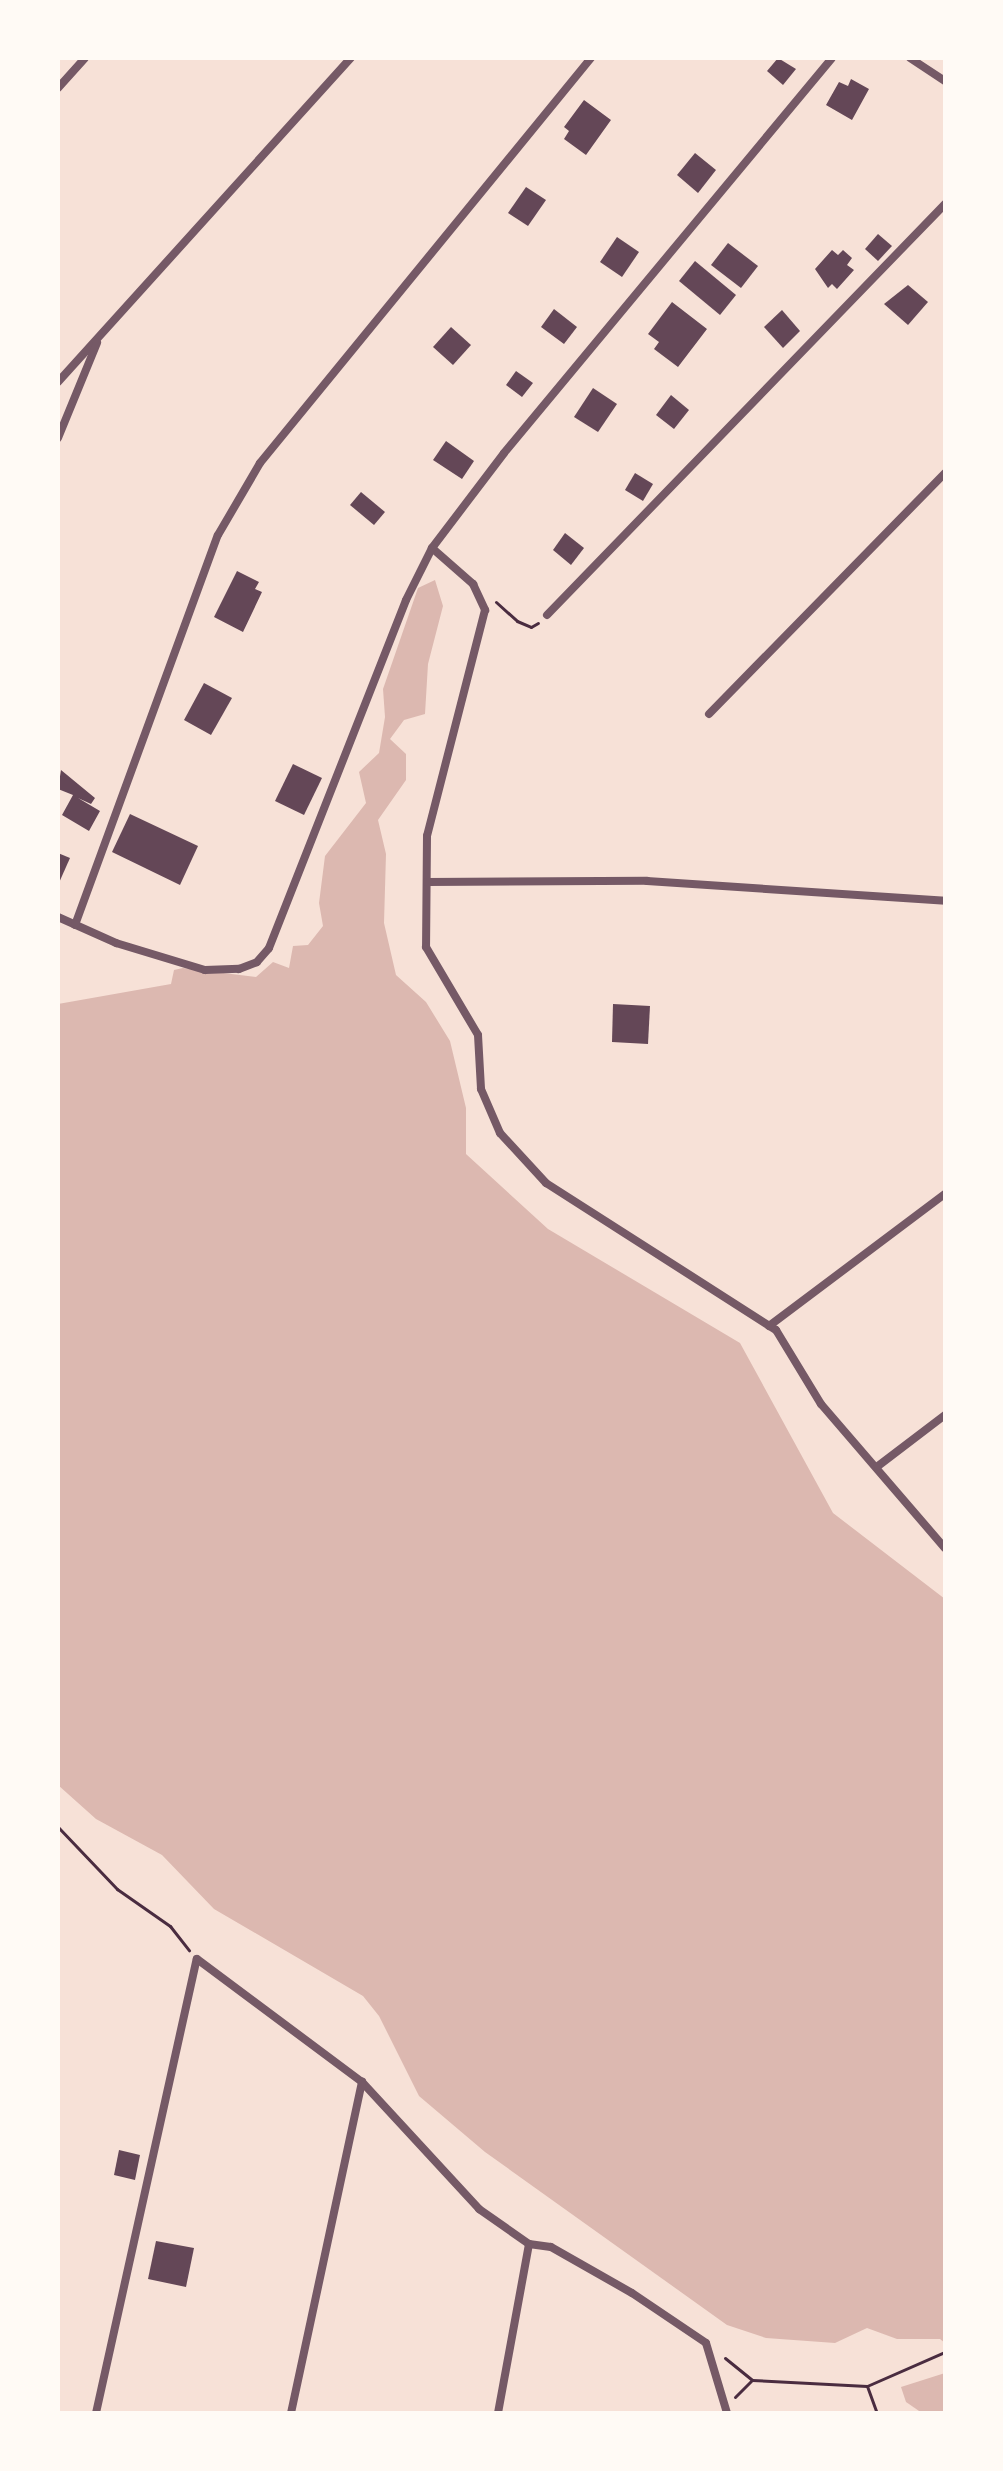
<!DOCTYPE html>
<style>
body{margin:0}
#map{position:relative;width:1003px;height:2471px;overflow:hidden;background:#f7e1d7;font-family:"Source Serif 4",serif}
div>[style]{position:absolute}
.water>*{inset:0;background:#dcb8b0}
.building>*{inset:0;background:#644757}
.path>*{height:3px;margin:-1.5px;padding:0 1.5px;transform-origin:1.5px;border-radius:1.5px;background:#4a2c40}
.minor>*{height:8px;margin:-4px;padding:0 4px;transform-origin:4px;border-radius:4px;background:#755966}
span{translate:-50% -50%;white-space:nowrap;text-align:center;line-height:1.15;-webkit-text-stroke:8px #fffaf5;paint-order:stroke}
.frame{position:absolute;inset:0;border:60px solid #fffaf5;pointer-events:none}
</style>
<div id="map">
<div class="water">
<i style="clip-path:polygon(435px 580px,443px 606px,428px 664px,425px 714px,404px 720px,390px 739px,406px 754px,406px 780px,378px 820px,386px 854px,384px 923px,396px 975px,426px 1002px,450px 1041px,466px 1108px,466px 1154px,548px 1229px,740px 1343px,833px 1513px,945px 1599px,945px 2343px,940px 2339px,897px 2339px,867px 2328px,835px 2343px,766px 2338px,727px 2325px,485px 2152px,419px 2096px,379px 2016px,363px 1996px,214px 1909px,162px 1855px,96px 1819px,58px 1785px,58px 1004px,171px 984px,174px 970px,183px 968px,256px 977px,273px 962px,289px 968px,293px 946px,308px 945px,323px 926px,319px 903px,325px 856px,366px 803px,359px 772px,379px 753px,385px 717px,383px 689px,418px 588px)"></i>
<i style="clip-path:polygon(945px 2373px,945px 2413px,922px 2413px,906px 2402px,901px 2387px)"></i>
</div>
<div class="building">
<i style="clip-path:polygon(778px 58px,796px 69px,783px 85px,767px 71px)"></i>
<i style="clip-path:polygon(851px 79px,869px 89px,852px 120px,826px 105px,839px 82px,848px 86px)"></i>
<i style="clip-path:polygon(584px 100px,611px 120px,586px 155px,564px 139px,569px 131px,564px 127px)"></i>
<i style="clip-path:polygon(695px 153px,716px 170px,698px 193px,677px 175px)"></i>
<i style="clip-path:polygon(526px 187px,546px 200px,528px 226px,508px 213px)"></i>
<i style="clip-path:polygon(878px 234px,892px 246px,878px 261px,865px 249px)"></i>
<i style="clip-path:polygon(617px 237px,639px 252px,622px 277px,600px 262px)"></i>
<i style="clip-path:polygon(728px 243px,758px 266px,741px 288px,711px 265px)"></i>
<i style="clip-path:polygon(832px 250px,838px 255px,843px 250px,852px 258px,847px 265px,854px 270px,837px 289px,832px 284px,828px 288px,815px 269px)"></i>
<i style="clip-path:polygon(695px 261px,736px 295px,720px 315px,679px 281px)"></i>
<i style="clip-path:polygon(908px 285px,928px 302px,908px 325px,884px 304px)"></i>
<i style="clip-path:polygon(672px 302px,707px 329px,678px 367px,654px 349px,659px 342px,648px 334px)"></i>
<i style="clip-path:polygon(554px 309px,577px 327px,564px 344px,541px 327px)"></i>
<i style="clip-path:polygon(782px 310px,800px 331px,783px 348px,764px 327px)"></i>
<i style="clip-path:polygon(451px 327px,471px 345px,453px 365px,433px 347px)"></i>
<i style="clip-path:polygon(516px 371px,533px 383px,522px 397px,506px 385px)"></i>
<i style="clip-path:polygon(593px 388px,617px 404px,598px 432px,574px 417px)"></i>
<i style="clip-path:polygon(671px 395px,689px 410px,674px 429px,656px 415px)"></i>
<i style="clip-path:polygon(446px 441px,474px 461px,462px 479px,433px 460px)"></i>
<i style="clip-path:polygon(635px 473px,653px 484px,643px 501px,625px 490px)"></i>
<i style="clip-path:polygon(361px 492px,385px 512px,374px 525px,350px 505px)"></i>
<i style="clip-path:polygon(565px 533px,584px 548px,571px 565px,553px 550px)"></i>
<i style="clip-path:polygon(237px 571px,259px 582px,255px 589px,262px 592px,243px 632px,214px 617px)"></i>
<i style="clip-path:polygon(204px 683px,232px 698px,211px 735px,184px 720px)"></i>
<i style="clip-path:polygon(293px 764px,322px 778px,304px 815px,275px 801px)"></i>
<i style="clip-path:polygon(61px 770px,95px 798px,91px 804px,78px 798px,100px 811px,89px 831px,62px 815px,73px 795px,58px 789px)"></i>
<i style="clip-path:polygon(130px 814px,198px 846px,180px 885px,112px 852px)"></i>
<i style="clip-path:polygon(58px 853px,70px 858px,58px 885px)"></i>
<i style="clip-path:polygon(613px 1004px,650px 1006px,648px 1044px,612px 1042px)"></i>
<i style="clip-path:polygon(119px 2150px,140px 2155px,135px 2180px,114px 2175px)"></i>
<i style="clip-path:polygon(156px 2241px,194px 2248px,186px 2287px,148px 2279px)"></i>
</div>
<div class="path">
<i style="left:496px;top:602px;width:28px;rotate:42deg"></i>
<i style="left:517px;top:621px;width:15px;rotate:23deg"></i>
<i style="left:531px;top:627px;width:8px;rotate:-30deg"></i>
<i style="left:58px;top:1827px;width:86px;rotate:46.4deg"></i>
<i style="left:117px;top:1889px;width:65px;rotate:34.9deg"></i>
<i style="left:170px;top:1926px;width:31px;rotate:52deg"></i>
<i style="left:725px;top:2358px;width:35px;rotate:39deg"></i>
<i style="left:867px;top:2386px;width:85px;rotate:-23.6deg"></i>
<i style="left:735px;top:2397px;width:24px;rotate:-45deg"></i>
<i style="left:752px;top:2380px;width:115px;rotate:3deg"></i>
<i style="left:867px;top:2386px;width:29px;rotate:70deg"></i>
</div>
<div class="minor">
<i style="left:910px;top:58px;width:42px;rotate:33.3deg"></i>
<i style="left:58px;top:88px;width:40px;rotate:-48deg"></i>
<i style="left:58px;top:382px;width:437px;rotate:-47.9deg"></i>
<i style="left:58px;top:438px;width:103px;rotate:-67.7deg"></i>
<i style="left:432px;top:548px;width:55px;rotate:41.3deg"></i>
<i style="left:473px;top:584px;width:29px;rotate:65deg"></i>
<i style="left:485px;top:610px;width:233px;rotate:104.4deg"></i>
<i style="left:427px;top:836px;width:111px;rotate:90.5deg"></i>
<i style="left:426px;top:947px;width:102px;rotate:59.4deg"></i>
<i style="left:478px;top:1035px;width:54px;rotate:86.8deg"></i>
<i style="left:481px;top:1089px;width:48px;rotate:66.6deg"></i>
<i style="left:500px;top:1133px;width:68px;rotate:47.4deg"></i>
<i style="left:546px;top:1183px;width:273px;rotate:32.6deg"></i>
<i style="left:776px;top:1330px;width:87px;rotate:58.7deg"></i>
<i style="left:821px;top:1404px;width:190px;rotate:49.3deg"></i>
<i style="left:547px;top:615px;width:572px;rotate:-45.92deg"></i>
<i style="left:709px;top:714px;width:337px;rotate:-45.6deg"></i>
<i style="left:427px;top:882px;width:220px;rotate:-0.3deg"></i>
<i style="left:647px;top:881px;width:299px;rotate:3.8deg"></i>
<i style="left:58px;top:917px;width:64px;rotate:24.1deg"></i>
<i style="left:116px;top:943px;width:93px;rotate:16.9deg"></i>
<i style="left:205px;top:970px;width:34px;rotate:-2deg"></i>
<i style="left:239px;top:969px;width:19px;rotate:-21deg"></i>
<i style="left:257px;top:962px;width:18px;rotate:-49deg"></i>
<i style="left:269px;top:948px;width:374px;rotate:-68.5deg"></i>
<i style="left:406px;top:600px;width:58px;rotate:-63.4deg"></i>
<i style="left:432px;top:548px;width:119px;rotate:-52.8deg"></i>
<i style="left:504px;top:453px;width:513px;rotate:-50.29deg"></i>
<i style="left:75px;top:925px;width:415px;rotate:-69.9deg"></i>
<i style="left:218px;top:535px;width:83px;rotate:-59.7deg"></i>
<i style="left:260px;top:463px;width:523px;rotate:-50.74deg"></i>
<i style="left:769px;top:1326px;width:220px;rotate:-36.9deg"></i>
<i style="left:878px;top:1466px;width:84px;rotate:-37.3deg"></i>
<i style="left:96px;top:2413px;width:465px;rotate:-77.5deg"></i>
<i style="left:197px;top:1959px;width:206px;rotate:36.7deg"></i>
<i style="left:362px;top:2082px;width:173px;rotate:47.3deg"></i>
<i style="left:479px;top:2209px;width:61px;rotate:35deg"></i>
<i style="left:529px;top:2244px;width:22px;rotate:8deg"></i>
<i style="left:551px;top:2247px;width:93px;rotate:29.6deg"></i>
<i style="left:632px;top:2293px;width:89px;rotate:34deg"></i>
<i style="left:706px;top:2343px;width:73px;rotate:73.3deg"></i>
<i style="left:291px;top:2413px;width:339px;rotate:-77.9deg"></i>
<i style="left:498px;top:2413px;width:172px;rotate:-79.6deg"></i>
</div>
<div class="frame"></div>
</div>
